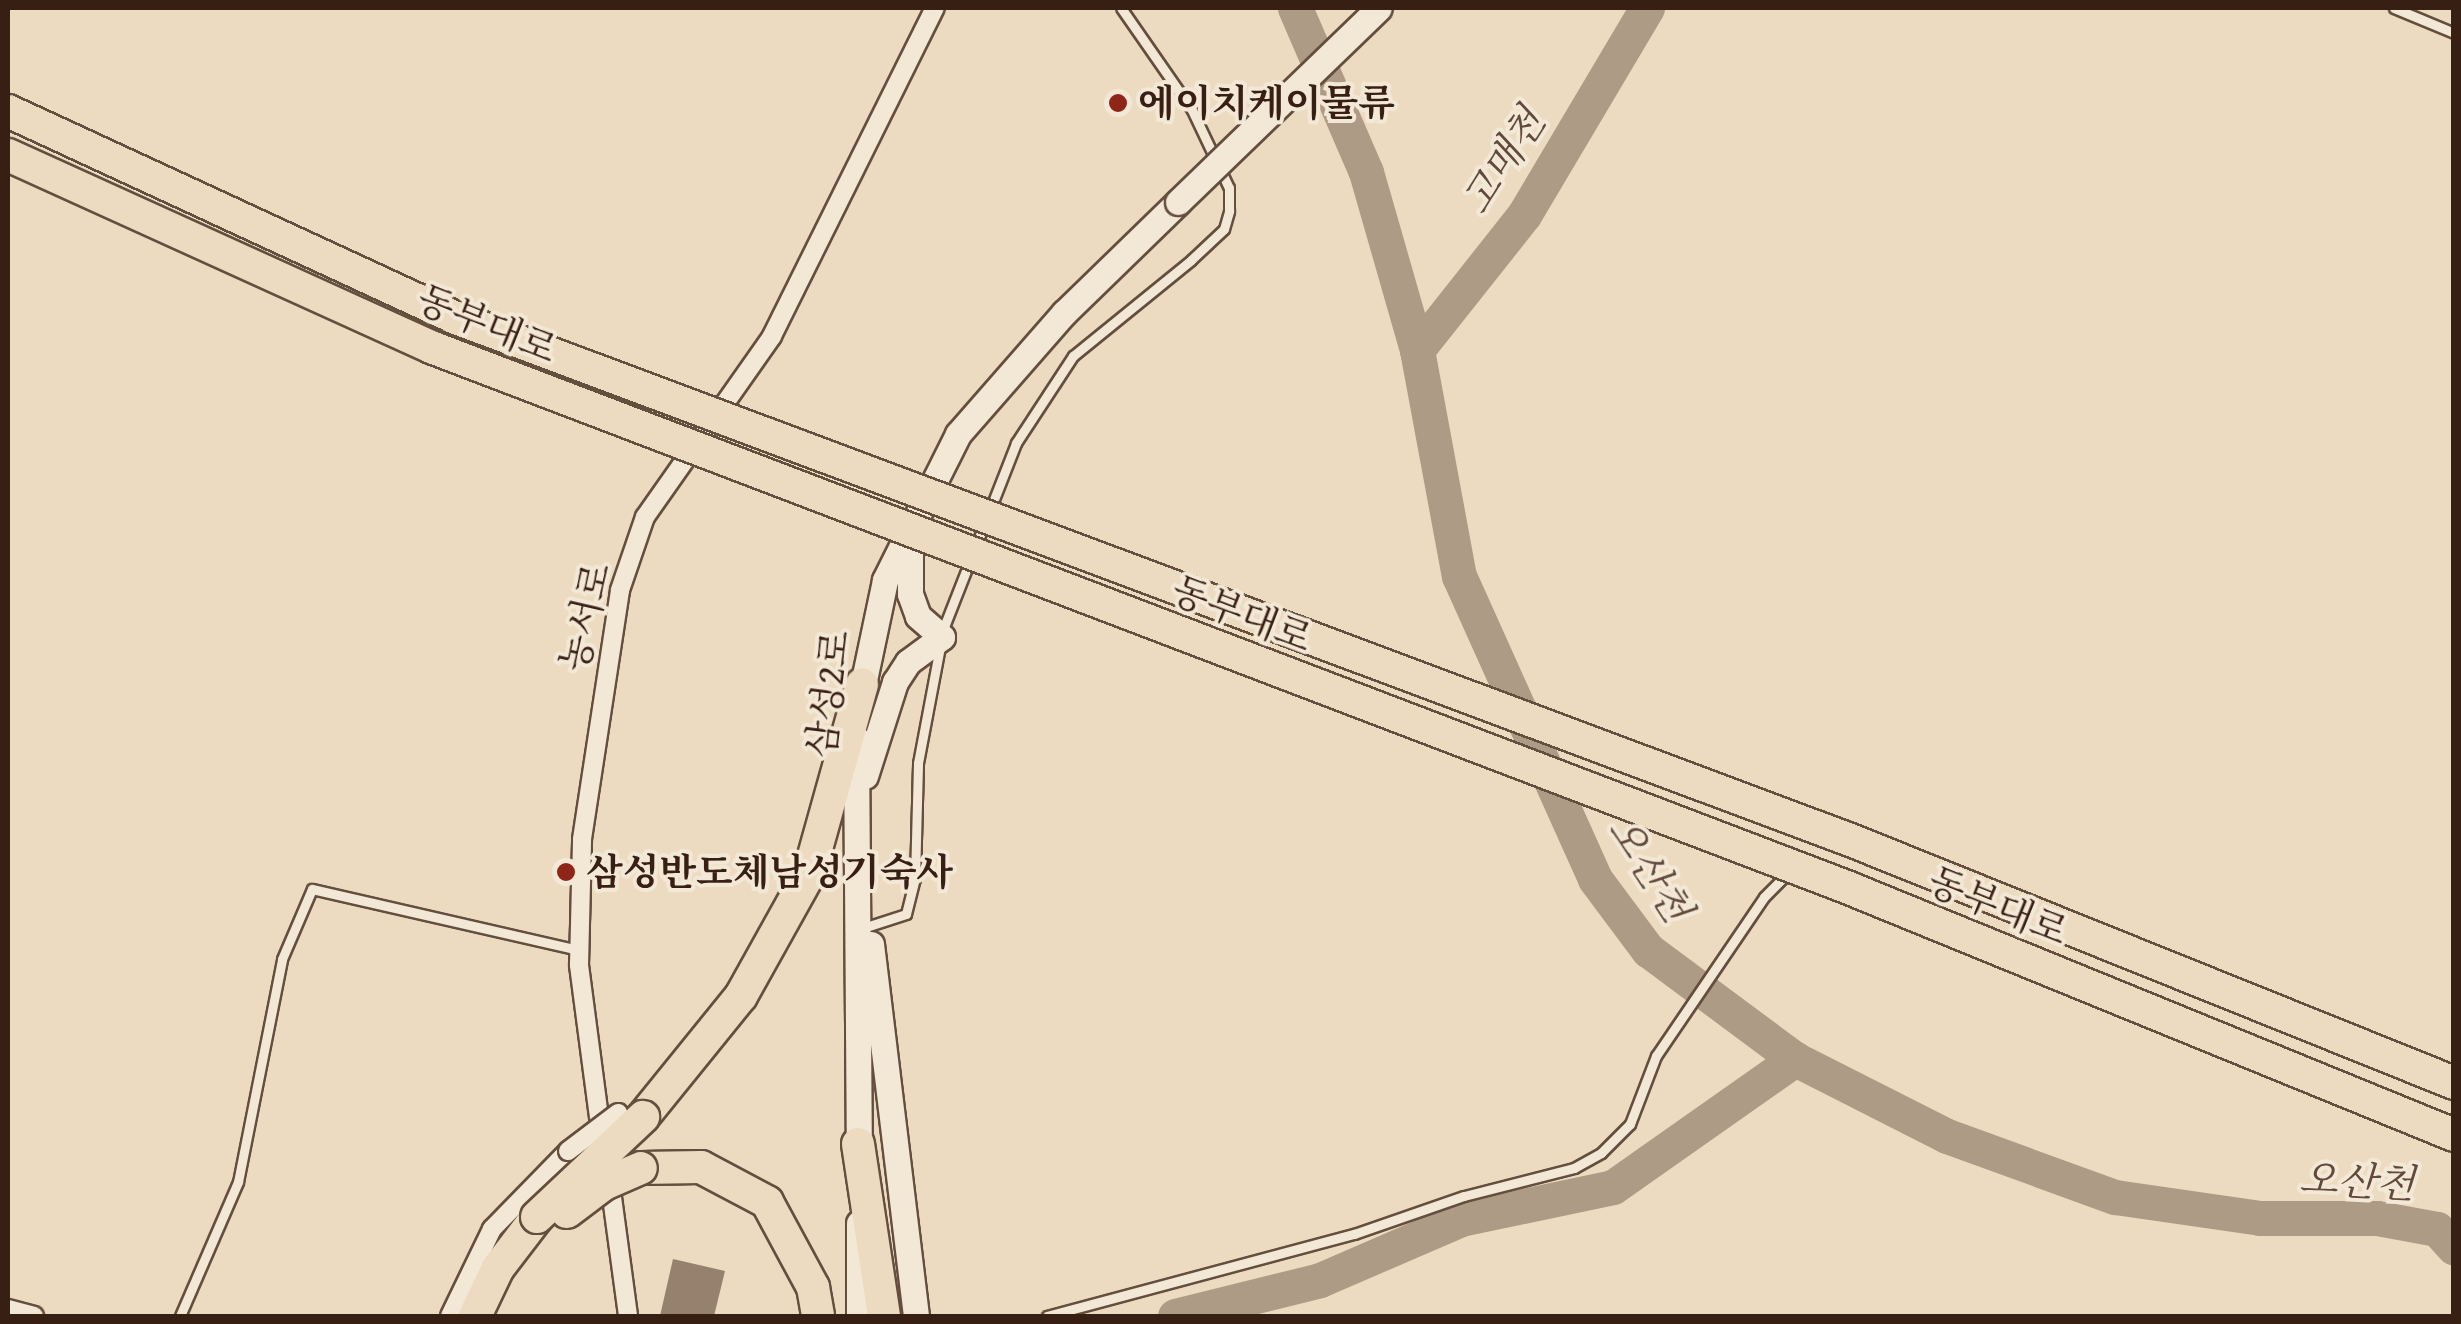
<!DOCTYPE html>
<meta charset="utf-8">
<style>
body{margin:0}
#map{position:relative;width:2461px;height:1324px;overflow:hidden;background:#ecdbc0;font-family:"Gentium Book Plus","Noto Serif KR",serif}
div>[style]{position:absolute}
.river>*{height:35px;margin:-17.5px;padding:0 17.5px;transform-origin:17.5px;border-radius:17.5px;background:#ae9b85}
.building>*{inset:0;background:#95816d}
.roads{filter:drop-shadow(2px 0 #644e3e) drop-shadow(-2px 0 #644e3e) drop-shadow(0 2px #644e3e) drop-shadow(0 -2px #644e3e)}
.lane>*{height:9px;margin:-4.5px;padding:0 4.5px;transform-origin:4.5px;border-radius:4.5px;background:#f3e8d6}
.street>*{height:18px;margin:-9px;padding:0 9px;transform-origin:9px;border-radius:9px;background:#f3e8d6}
.secondary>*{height:25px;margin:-12.5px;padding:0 12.5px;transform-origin:12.5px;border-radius:12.5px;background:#f3e8d6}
.highway>*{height:32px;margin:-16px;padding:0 16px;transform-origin:16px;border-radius:16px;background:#ecdbc0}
.bridges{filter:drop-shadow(2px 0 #644e3e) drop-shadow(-2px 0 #644e3e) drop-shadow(0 2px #644e3e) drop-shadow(0 -2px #644e3e)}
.street-bridge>*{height:18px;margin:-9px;padding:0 9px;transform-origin:9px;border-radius:9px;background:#f3e8d6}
.secondary-bridge>*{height:25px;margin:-12.5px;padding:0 12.5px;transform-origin:12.5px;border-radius:12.5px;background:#f3e8d6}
.highway-bridge>*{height:32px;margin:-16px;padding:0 16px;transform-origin:16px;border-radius:16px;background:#ecdbc0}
.dots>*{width:28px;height:28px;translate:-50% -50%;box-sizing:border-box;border:5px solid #f3e8d6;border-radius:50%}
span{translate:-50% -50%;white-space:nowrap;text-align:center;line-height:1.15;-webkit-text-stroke:8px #f3e8d6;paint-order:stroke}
.poi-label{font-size:38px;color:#371f13;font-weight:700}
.left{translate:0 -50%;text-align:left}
.street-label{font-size:38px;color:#371f13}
.water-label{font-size:40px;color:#614a3b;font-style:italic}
.frame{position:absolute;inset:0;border:10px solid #371f13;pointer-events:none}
</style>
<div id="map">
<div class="river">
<i style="left:1295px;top:8px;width:179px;rotate:66.6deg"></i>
<i style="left:1366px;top:172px;width:185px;rotate:74deg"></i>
<i style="left:1417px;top:350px;width:230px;rotate:79.5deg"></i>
<i style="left:1459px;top:576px;width:332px;rotate:65.8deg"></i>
<i style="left:1595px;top:879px;width:89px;rotate:53.3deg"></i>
<i style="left:1648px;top:950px;width:183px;rotate:36.6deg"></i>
<i style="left:1795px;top:1059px;width:170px;rotate:26.9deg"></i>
<i style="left:1947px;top:1136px;width:179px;rotate:20deg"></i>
<i style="left:2115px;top:1197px;width:147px;rotate:8.2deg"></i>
<i style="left:2260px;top:1218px;width:117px"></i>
<i style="left:2377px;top:1218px;width:61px;rotate:10.4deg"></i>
<i style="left:2437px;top:1229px;width:25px;rotate:48deg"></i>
<i style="left:1417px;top:350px;width:172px;rotate:-51.6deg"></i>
<i style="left:1524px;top:215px;width:241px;rotate:-59.3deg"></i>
<i style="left:1175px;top:1316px;width:149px;rotate:-13.9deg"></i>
<i style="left:1320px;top:1280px;width:154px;rotate:-23.4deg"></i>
<i style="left:1461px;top:1219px;width:155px;rotate:-11.9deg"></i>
<i style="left:1613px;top:1187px;width:223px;rotate:-35.1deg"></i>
</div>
<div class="building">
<i style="clip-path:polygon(673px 1259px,725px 1271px,714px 1316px,660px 1316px)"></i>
</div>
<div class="roads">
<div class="lane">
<i style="left:2394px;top:8px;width:65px;rotate:22.6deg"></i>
<i style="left:942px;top:632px;width:203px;rotate:-68.6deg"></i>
<i style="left:1016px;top:443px;width:104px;rotate:-56.8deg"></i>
<i style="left:1073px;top:356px;width:152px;rotate:-39.1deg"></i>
<i style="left:1191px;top:260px;width:45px;rotate:-43.2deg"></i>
<i style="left:1224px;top:229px;width:19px;rotate:-74deg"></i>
<i style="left:1229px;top:211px;width:23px;rotate:-90deg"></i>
<i style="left:1229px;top:188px;width:86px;rotate:-115.4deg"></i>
<i style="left:1192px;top:110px;width:124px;rotate:-124.8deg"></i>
<i style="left:869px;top:926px;width:39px;rotate:-18deg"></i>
<i style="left:906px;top:914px;width:36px;rotate:-76deg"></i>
<i style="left:915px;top:879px;width:116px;rotate:-88.5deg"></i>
<i style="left:918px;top:763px;width:118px;rotate:-79.3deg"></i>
<i style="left:180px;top:1316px;width:146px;rotate:-66.6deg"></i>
<i style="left:238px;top:1182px;width:227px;rotate:-78.8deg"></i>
<i style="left:282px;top:959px;width:76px;rotate:-66.8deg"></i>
<i style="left:312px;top:889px;width:274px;rotate:12.9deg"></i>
<i style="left:1047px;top:1316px;width:318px;rotate:-15deg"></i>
<i style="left:1354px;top:1234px;width:116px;rotate:-19.1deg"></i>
<i style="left:1464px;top:1196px;width:114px;rotate:-14.3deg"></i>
<i style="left:1574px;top:1168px;width:31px;rotate:-29deg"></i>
<i style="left:1601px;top:1153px;width:41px;rotate:-45deg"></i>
<i style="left:1630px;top:1124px;width:73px;rotate:-69.1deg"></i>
<i style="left:1656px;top:1056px;width:192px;rotate:-55.8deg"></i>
<i style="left:1764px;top:897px;width:33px;rotate:-45deg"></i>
</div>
<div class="street">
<i style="left:602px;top:1140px;width:177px;rotate:-97.5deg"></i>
<i style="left:579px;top:965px;width:126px;rotate:-88.6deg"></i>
<i style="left:582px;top:839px;width:252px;rotate:-81.3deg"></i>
<i style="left:620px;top:590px;width:77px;rotate:-71.1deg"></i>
<i style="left:645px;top:517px;width:221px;rotate:-54.9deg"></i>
<i style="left:772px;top:336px;width:366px;rotate:-63.6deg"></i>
<i style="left:609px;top:1175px;width:142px;rotate:82.3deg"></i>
<i style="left:8px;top:1309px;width:27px;rotate:15deg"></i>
<i style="left:450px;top:1316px;width:97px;rotate:-64.2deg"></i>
<i style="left:492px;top:1229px;width:109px;rotate:-45.7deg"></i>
</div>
<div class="secondary">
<i style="left:860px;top:699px;width:122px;rotate:-78.1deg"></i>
<i style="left:885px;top:580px;width:163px;rotate:-63.4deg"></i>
<i style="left:958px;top:434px;width:161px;rotate:-48.8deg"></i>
<i style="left:1064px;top:313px;width:159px;rotate:-44.2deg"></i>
<i style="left:856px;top:738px;width:420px;rotate:89.6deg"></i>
<i style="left:865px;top:776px;width:99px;rotate:-72.3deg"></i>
<i style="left:895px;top:682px;width:24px;rotate:-57deg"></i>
<i style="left:908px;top:662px;width:42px;rotate:-36.3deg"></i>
<i style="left:942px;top:637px;width:32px;rotate:-139deg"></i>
<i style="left:918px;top:616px;width:23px;rotate:-110deg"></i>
<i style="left:910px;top:594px;width:54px;rotate:-90deg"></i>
<i style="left:871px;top:944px;width:375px;rotate:83.1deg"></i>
<i style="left:859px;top:1223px;width:93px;rotate:90deg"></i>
</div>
<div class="highway">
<i style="left:643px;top:1117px;width:156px;rotate:-51deg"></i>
<i style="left:741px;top:996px;width:140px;rotate:-60.9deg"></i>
<i style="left:809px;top:874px;width:197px;rotate:-74.4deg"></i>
<i style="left:858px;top:1144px;width:174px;rotate:81.4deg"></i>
<i style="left:641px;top:1168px;width:60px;rotate:-1deg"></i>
<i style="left:701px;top:1167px;width:75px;rotate:27.9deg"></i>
<i style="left:767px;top:1202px;width:97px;rotate:61.6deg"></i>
<i style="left:813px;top:1287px;width:29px;rotate:80deg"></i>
<i style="left:475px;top:1316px;width:53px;rotate:-64.4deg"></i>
<i style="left:498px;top:1268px;width:64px;rotate:-52.6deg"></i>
</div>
</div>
<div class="bridges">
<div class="street-bridge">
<i style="left:568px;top:1151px;width:63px;rotate:-37.2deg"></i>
</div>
<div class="secondary-bridge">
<i style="left:1178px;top:202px;width:279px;rotate:-44deg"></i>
</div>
<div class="highway-bridge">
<i style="left:8px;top:111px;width:490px;rotate:24.8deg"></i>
<i style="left:453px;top:317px;width:1489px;rotate:20.52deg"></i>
<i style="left:1848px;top:839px;width:653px;rotate:21.93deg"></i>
<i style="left:8px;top:155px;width:465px;rotate:24.4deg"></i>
<i style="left:431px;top:347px;width:1518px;rotate:20.88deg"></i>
<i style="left:1849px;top:888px;width:653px;rotate:22.21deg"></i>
<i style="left:567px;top:1212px;width:46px;rotate:-37.1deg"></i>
<i style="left:604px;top:1184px;width:40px;rotate:-23.4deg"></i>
<i style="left:537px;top:1217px;width:146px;rotate:-43.3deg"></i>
</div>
</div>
<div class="dots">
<i style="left:1118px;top:103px;background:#8f2418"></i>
<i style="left:566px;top:872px;background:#8f2418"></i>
</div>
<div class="poi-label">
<span class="left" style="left:1138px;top:103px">에이치케이물류</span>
<span class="left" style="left:586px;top:872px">삼성반도체남성기숙사</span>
</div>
<div class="street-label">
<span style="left:487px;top:324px;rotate:22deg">동부대로</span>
<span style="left:1242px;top:614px;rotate:21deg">동부대로</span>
<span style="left:585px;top:617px;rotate:-77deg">농서로</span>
<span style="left:828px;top:694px;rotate:-83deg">삼성2로</span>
<span style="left:1998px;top:906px;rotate:22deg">동부대로</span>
</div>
<div class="water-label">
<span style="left:1503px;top:161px;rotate:-57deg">고매천</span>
<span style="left:1650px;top:869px;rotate:57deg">오산천</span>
<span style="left:2357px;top:1181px;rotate:3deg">오산천</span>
</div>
<div class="frame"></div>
</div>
